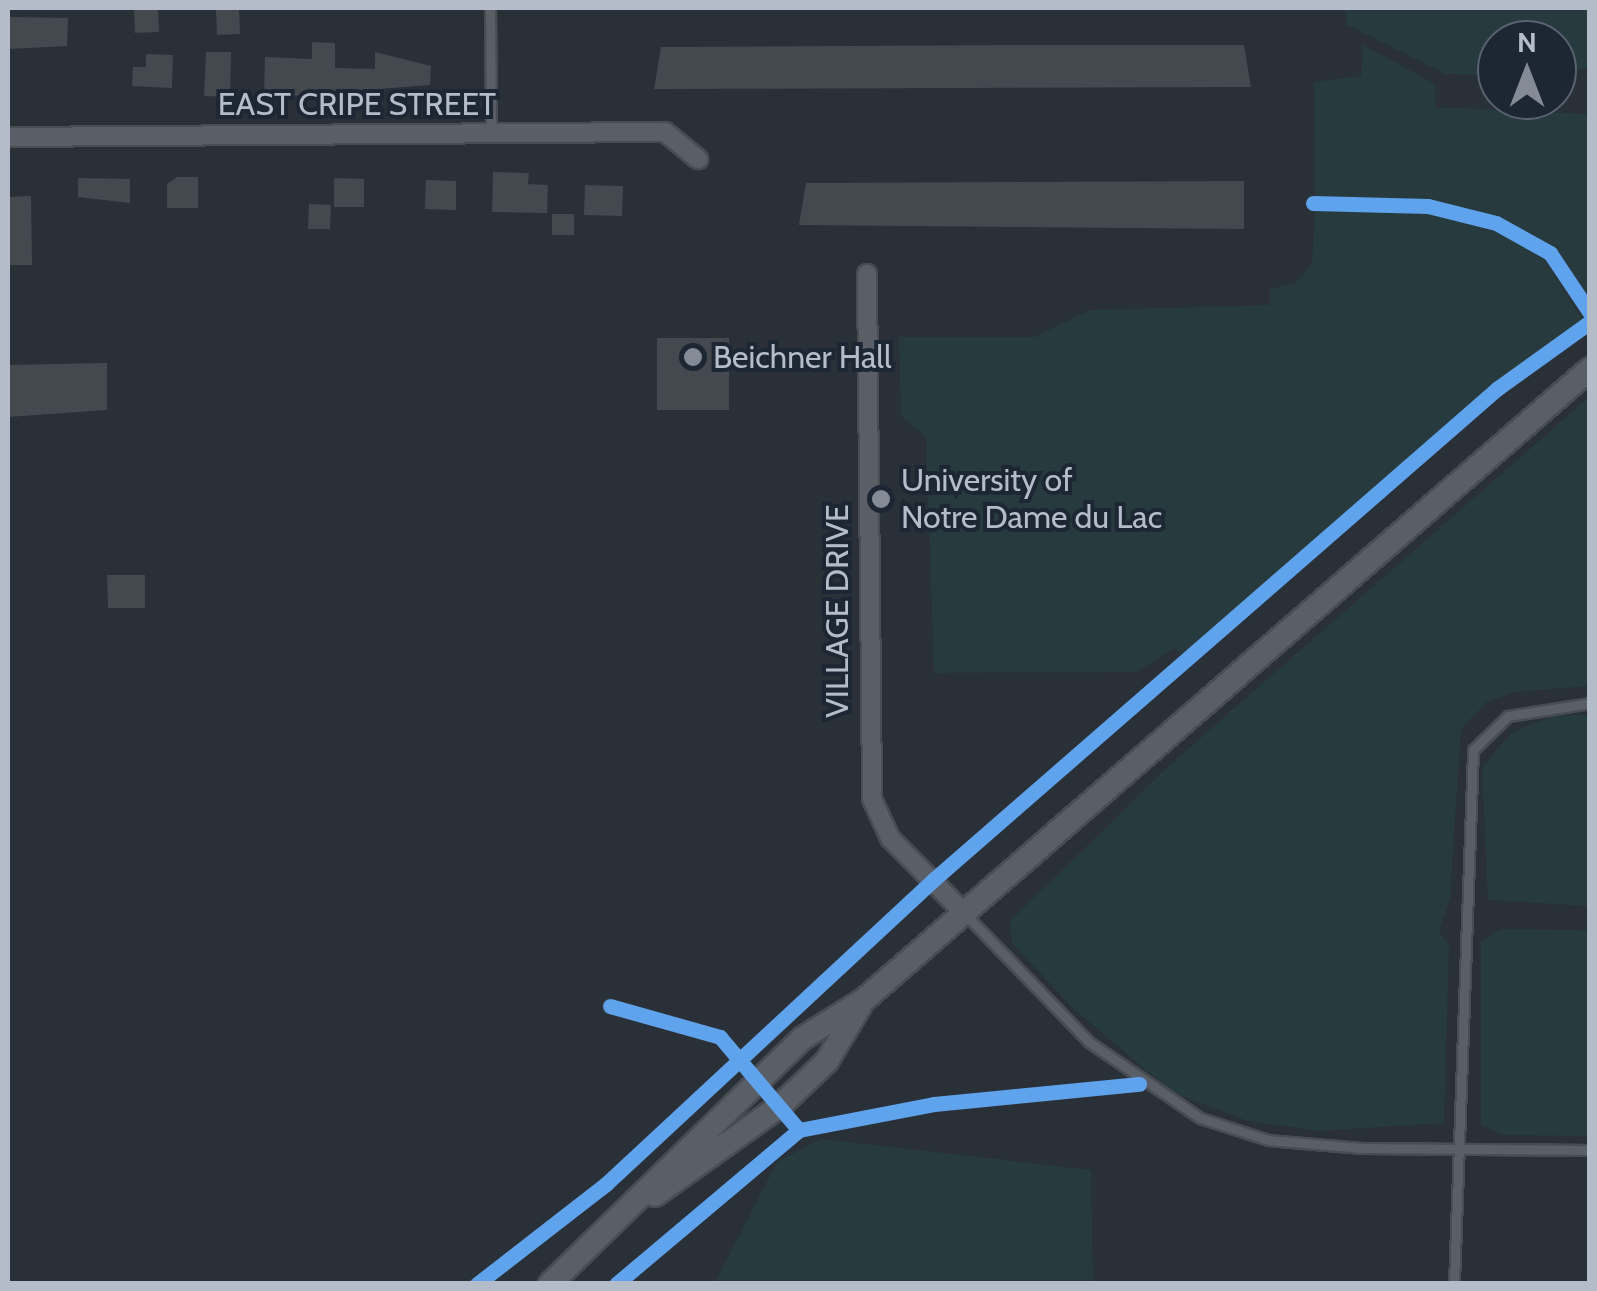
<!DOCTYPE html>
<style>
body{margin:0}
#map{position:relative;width:1597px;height:1291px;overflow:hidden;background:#2a3038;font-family:Cabin,sans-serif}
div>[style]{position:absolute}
.green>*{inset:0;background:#273a3e}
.building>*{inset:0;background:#444950}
.roads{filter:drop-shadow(2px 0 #484c53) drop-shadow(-2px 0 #484c53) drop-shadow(0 2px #484c53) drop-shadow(0 -2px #484c53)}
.service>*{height:9px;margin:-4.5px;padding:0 4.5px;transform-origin:4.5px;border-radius:4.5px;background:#5a5e66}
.minor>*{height:18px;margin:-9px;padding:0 9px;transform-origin:9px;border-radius:9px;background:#5a5e66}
.tertiary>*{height:22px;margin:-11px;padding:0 11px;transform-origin:11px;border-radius:11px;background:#5a5e66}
.cycleway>*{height:15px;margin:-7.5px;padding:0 7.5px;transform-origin:7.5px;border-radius:7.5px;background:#60a3ed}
.dots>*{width:28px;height:28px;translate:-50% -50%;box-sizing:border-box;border:5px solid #1d2633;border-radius:50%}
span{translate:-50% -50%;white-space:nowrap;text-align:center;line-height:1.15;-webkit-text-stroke:8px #1d2633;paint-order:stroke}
.street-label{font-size:32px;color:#b4bcc9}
.poi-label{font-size:32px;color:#b4bcc9}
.left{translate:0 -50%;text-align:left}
.frame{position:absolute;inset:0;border:10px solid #b4bcc9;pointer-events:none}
.north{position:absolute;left:1477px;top:20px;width:100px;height:100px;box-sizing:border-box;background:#1d2633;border:2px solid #59626f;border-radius:50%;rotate:0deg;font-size:28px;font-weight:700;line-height:40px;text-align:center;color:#b4bcc9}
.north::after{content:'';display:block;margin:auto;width:35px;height:45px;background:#848b96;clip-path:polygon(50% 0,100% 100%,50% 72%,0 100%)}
</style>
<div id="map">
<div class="green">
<i style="clip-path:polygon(1346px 8px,1589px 8px,1589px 68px,1557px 72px,1557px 40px,1497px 40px,1497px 75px,1446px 74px,1346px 24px)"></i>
<i style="clip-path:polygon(1363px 45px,1435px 84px,1436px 107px,1589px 114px,1589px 305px,1561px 258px,1509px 222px,1418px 200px,1315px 197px,1314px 82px,1361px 76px)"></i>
<i style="clip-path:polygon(1315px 209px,1427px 212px,1511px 236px,1540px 252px,1582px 319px,1463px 409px,1185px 659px,1175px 648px,1136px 672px,934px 673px,926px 438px,901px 415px,899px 337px,1035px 337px,1090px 310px,1270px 305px,1270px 289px,1295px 283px,1312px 264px)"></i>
<i style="clip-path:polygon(1589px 397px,1589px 686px,1515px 692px,1488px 701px,1461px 729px,1450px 897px,1439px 932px,1449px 945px,1444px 1123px,1319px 1131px,1248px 1121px,1172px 1092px,1075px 1010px,1012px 943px,1010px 921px,1172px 763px)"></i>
<i style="clip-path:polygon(1554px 715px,1589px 715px,1589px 906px,1488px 900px,1482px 768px,1511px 733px)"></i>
<i style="clip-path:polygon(1501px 929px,1589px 930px,1589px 1136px,1504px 1135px,1481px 1125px,1481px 942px)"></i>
<i style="clip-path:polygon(821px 1139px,1091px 1170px,1093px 1283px,715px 1283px,777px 1162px)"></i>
</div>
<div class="building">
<i style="clip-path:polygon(134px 9px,158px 9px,159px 32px,135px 33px)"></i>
<i style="clip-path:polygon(239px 9px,240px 34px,217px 35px,216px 10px)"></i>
<i style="clip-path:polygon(8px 17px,68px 18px,67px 46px,8px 49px)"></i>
<i style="clip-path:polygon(312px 42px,335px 43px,335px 68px,375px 69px,375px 52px,431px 66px,430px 85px,264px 98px,265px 57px,312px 59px)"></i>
<i style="clip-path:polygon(1039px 45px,1244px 45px,1251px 87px,654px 89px,661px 47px)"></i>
<i style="clip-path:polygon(206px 52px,231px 52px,230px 97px,204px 96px)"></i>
<i style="clip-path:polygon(146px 54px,173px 55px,172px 88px,132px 86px,133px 67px,146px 67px)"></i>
<i style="clip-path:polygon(493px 172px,529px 173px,528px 184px,548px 185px,547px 213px,492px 212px)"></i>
<i style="clip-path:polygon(177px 177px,198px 177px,198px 208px,167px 208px,167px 184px)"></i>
<i style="clip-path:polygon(78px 178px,130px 179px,130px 203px,78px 197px)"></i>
<i style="clip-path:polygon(334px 178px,364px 179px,364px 207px,334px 207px)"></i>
<i style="clip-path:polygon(426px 180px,456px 181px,456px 210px,425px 209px)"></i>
<i style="clip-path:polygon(1244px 181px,1244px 229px,799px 225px,806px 183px)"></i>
<i style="clip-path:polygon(585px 185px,623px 186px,622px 216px,584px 215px)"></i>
<i style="clip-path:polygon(31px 196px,32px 265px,8px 265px,8px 197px)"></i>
<i style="clip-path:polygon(309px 204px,331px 205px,330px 229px,308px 229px)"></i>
<i style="clip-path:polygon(552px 214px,574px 214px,574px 235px,552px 235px)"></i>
<i style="clip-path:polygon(657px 338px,729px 338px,729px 410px,657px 410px)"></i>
<i style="clip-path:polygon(107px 363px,107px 410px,8px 417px,8px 365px)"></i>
<i style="clip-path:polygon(107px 575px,145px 575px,145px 608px,108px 608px)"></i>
</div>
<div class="roads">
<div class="service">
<i style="left:490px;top:8px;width:126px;rotate:89.5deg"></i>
<i style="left:967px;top:916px;width:175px;rotate:45.9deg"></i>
<i style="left:1089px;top:1042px;width:135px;rotate:34.4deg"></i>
<i style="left:1200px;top:1118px;width:71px;rotate:17.9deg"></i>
<i style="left:1268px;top:1140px;width:94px;rotate:4.9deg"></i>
<i style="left:1362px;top:1148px;width:228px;rotate:0.5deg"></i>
<i style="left:1454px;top:1284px;width:534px;rotate:-87.96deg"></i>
<i style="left:1473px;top:750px;width:49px;rotate:-44.2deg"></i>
<i style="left:1508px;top:716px;width:83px;rotate:-9deg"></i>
</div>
<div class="minor">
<i style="left:8px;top:137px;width:657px;rotate:-0.44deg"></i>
<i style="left:665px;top:132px;width:43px;rotate:39.3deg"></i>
<i style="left:867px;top:274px;width:525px;rotate:89.45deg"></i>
<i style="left:872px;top:799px;width:43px;rotate:65.2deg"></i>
<i style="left:890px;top:838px;width:107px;rotate:45.4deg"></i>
</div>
<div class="tertiary">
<i style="left:655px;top:1195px;width:155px;rotate:-35.5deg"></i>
<i style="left:781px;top:1105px;width:64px;rotate:-43.7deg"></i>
<i style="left:827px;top:1061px;width:64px;rotate:-59deg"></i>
<i style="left:550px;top:1284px;width:353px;rotate:-44.2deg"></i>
<i style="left:803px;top:1038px;width:73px;rotate:-32.2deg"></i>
<i style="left:865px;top:999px;width:960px;rotate:-40.99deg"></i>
</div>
</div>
<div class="cycleway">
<i style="left:1313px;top:203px;width:115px;rotate:1.5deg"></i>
<i style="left:1428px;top:206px;width:70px;rotate:14deg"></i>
<i style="left:1496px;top:223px;width:62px;rotate:29.1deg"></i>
<i style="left:1550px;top:253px;width:72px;rotate:56.3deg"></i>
<i style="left:610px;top:1006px;width:114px;rotate:15.7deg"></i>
<i style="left:720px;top:1037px;width:122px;rotate:49.7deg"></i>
<i style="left:799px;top:1130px;width:239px;rotate:139.9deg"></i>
<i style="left:799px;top:1130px;width:137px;rotate:-10.9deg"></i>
<i style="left:934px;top:1104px;width:206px;rotate:-5.6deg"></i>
<i style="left:477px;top:1284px;width:163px;rotate:-37.8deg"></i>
<i style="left:606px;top:1184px;width:445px;rotate:-42.9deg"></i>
<i style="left:932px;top:881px;width:751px;rotate:-41.06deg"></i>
<i style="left:1498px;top:388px;width:113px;rotate:-35.7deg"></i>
</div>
<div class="dots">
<i style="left:693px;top:357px;background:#848b96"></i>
<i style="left:881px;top:499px;background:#848b96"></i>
</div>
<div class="street-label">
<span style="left:357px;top:104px">EAST CRIPE STREET</span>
<span style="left:837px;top:611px;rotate:-90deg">VILLAGE DRIVE</span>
</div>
<div class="poi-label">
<span class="left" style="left:713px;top:357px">Beichner Hall</span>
<span class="left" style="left:901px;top:499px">University of<br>Notre Dame du Lac</span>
</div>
<div class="frame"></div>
<div class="north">N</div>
</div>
